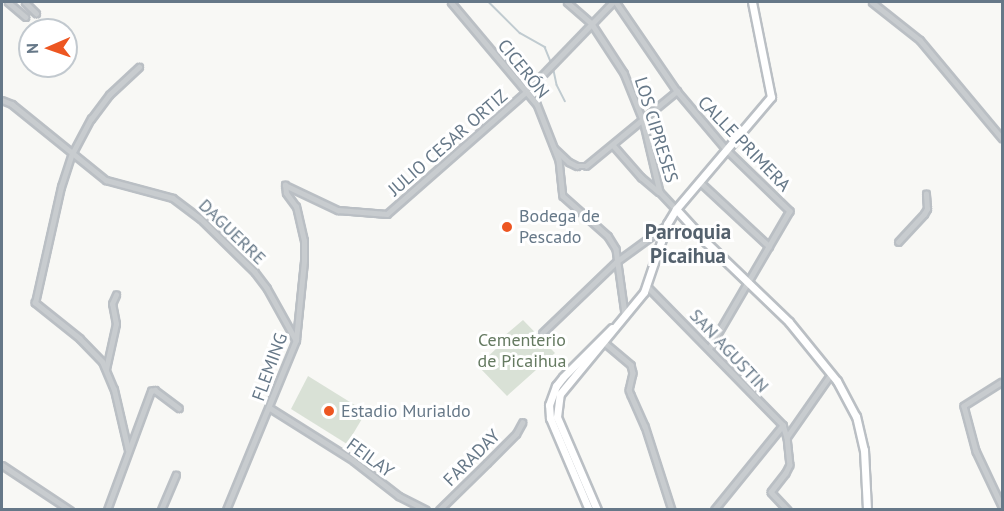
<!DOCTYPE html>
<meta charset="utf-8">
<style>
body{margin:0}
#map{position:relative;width:1004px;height:511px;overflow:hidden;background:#f8f8f5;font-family:"PT Sans",sans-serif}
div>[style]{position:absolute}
.green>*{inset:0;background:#d9e1d6}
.stream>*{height:1.5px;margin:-0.75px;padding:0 0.75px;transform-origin:0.75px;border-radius:0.75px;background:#c0cbd0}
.roads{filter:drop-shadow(2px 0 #babfc4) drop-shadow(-2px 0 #babfc4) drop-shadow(0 2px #babfc4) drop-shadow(0 -2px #babfc4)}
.street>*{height:4.5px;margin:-2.25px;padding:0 2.25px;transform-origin:2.25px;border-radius:2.25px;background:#c8cccf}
.secondary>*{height:7px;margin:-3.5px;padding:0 3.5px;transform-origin:3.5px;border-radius:3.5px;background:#fff}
.dots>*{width:16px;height:16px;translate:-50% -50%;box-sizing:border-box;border:3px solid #fff;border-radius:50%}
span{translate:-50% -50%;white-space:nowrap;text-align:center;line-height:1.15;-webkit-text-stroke:6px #fff;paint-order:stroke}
.street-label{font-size:18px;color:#667888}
.poi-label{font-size:18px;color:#667888}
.left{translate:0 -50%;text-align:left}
.park-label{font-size:18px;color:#657a61}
.quarter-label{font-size:21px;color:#54616d;font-weight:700}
.frame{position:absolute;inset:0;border:3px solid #667888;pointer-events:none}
.north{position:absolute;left:18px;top:18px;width:60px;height:60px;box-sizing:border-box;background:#fff;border:2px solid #c2c9cf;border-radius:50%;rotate:268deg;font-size:16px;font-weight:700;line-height:24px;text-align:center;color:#667888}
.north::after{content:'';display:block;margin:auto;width:21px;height:27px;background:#ed5621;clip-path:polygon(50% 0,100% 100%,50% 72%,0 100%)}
</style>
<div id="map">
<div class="green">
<i style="clip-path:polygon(523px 320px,555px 353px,507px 396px,478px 366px,499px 346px,497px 342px)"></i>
<i style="clip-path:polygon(308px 376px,366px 412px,347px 444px,291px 409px)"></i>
</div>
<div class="stream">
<i style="left:489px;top:2px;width:44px;rotate:45deg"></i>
<i style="left:520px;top:33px;width:29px;rotate:29deg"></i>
<i style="left:545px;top:47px;width:16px;rotate:68deg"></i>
<i style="left:553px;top:66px;width:19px;rotate:78deg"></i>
<i style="left:557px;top:85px;width:18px;rotate:63deg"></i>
</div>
<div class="roads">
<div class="street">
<i style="left:8px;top:2px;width:23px;rotate:40deg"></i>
<i style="left:25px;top:2px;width:16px;rotate:45deg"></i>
<i style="left:451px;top:2px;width:133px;rotate:49.9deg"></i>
<i style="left:537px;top:104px;width:60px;rotate:68.6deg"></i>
<i style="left:559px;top:160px;width:36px;rotate:84deg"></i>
<i style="left:563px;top:196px;width:60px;rotate:41.6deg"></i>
<i style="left:608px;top:236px;width:15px;rotate:58deg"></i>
<i style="left:616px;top:249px;width:66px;rotate:82.1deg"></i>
<i style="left:567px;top:2px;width:33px;rotate:41deg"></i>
<i style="left:592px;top:24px;width:59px;rotate:56.9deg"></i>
<i style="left:624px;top:73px;width:51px;rotate:68deg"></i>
<i style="left:643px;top:120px;width:74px;rotate:76.7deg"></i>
<i style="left:660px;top:192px;width:23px;rotate:47deg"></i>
<i style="left:616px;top:2px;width:108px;rotate:55.6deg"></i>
<i style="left:677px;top:91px;width:76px;rotate:49.8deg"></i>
<i style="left:726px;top:149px;width:89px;rotate:44.1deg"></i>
<i style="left:790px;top:211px;width:159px;rotate:120.3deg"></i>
<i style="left:872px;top:2px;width:61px;rotate:38.4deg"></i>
<i style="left:920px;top:40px;width:128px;rotate:50.1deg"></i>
<i style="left:2px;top:100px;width:11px;rotate:22deg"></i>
<i style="left:12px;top:104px;width:121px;rotate:39deg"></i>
<i style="left:106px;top:180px;width:69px;rotate:15deg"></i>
<i style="left:173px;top:198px;width:34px;rotate:37deg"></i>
<i style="left:200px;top:218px;width:77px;rotate:44.5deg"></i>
<i style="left:255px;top:272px;width:20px;rotate:53deg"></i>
<i style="left:267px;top:288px;width:60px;rotate:60.9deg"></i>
<i style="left:613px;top:145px;width:43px;rotate:48.8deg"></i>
<i style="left:641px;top:177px;width:23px;rotate:40deg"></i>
<i style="left:555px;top:149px;width:19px;rotate:43deg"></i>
<i style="left:569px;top:162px;width:9px;rotate:27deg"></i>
<i style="left:577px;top:166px;width:9px"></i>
<i style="left:586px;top:166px;width:118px;rotate:-39.5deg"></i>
<i style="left:699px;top:181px;width:96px;rotate:42.9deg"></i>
<i style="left:898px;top:242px;width:38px;rotate:-47deg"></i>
<i style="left:924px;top:214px;width:6px;rotate:-59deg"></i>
<i style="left:927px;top:209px;width:15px;rotate:-94deg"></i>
<i style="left:647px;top:286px;width:194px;rotate:45.6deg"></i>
<i style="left:783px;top:425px;width:13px;rotate:72deg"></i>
<i style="left:787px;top:437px;width:28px;rotate:84deg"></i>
<i style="left:790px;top:465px;width:9px;rotate:117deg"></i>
<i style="left:786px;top:473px;width:24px;rotate:128deg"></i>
<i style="left:771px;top:492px;width:25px;rotate:47deg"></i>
<i style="left:542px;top:333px;width:103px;rotate:-43.8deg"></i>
<i style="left:616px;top:262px;width:63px;rotate:-36deg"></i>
<i style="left:605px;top:343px;width:34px;rotate:40deg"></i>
<i style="left:631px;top:365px;width:8px;rotate:76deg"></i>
<i style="left:633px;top:373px;width:17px;rotate:103deg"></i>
<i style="left:629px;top:390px;width:5px;rotate:68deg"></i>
<i style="left:631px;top:395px;width:34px;rotate:66deg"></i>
<i style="left:645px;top:426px;width:88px;rotate:72.2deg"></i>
<i style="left:106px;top:369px;width:46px;rotate:-77.5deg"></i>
<i style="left:116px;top:324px;width:20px;rotate:-101deg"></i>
<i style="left:112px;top:304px;width:10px;rotate:-66deg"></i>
<i style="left:1002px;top:382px;width:45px;rotate:147.7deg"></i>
<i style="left:964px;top:406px;width:47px;rotate:75.1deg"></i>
<i style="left:976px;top:451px;width:61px;rotate:64.7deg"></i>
<i style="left:270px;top:408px;width:99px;rotate:32.2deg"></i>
<i style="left:354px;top:461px;width:57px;rotate:37.9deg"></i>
<i style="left:399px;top:496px;width:30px;rotate:27deg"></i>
<i style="left:787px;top:437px;width:77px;rotate:-55.1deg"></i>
<i style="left:128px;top:450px;width:62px;rotate:-103.1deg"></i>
<i style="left:114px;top:390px;width:30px;rotate:-113deg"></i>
<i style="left:102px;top:362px;width:32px;rotate:-134deg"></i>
<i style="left:80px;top:339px;width:58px;rotate:-141.3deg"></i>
<i style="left:35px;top:303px;width:119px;rotate:-77.4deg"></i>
<i style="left:61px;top:187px;width:35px;rotate:-72deg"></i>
<i style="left:72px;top:154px;width:40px;rotate:-62deg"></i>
<i style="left:91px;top:119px;width:30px;rotate:-53deg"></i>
<i style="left:109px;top:95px;width:41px;rotate:-43deg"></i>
<i style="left:2px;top:465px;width:82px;rotate:33.5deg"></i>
<i style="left:107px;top:510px;width:127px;rotate:-69.7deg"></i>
<i style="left:151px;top:391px;width:4px;rotate:-14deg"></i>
<i style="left:155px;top:390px;width:30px;rotate:37deg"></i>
<i style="left:161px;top:510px;width:38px;rotate:-67deg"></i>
<i style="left:226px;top:510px;width:184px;rotate:-67.6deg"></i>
<i style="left:296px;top:340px;width:79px;rotate:-84.2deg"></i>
<i style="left:304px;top:261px;width:20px;rotate:-90deg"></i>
<i style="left:304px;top:241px;width:35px;rotate:-103deg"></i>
<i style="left:296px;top:207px;width:17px;rotate:-126deg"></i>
<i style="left:286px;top:193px;width:8px;rotate:-97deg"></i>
<i style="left:285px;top:185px;width:59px;rotate:25.3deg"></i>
<i style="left:338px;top:210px;width:49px;rotate:4.7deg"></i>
<i style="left:387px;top:214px;width:186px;rotate:-41.3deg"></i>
<i style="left:527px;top:91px;width:124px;rotate:-46deg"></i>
<i style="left:439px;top:510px;width:67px;rotate:-44.4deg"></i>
<i style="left:487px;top:463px;width:41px;rotate:-45deg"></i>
<i style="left:516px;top:434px;width:13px;rotate:-61deg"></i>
<i style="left:714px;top:510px;width:109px;rotate:-50.9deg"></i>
</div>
<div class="secondary">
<i style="left:676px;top:209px;width:45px;rotate:47.7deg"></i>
<i style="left:706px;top:242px;width:115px;rotate:43.9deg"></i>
<i style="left:789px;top:322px;width:76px;rotate:50.9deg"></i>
<i style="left:837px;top:381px;width:40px;rotate:62deg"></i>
<i style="left:856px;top:416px;width:35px;rotate:77deg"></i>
<i style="left:864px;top:450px;width:60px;rotate:87.1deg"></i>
<i style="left:589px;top:510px;width:100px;rotate:-113deg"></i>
<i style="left:550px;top:418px;width:13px;rotate:-94deg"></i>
<i style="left:549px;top:405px;width:20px;rotate:-70deg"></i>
<i style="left:556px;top:386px;width:11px;rotate:-52deg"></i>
<i style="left:563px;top:377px;width:69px;rotate:-45deg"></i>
<i style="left:597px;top:510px;width:101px;rotate:-113.3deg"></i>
<i style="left:557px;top:417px;width:23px;rotate:-83deg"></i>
<i style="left:560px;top:394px;width:132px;rotate:-50.5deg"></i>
<i style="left:644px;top:292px;width:72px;rotate:-71.3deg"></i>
<i style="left:667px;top:224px;width:17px;rotate:-59deg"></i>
<i style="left:676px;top:209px;width:147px;rotate:-49.7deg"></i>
<i style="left:771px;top:97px;width:97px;rotate:-101.3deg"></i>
</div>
</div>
<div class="dots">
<i style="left:507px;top:227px;background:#ed5621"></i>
<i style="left:329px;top:411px;background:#ed5621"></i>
</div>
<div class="street-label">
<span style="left:523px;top:69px;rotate:51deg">CICERÓN</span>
<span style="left:656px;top:130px;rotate:73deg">LOS CIPRESES</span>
<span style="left:448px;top:143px;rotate:-41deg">JULIO CESAR ORTIZ</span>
<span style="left:744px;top:144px;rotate:46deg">CALLE PRIMERA</span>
<span style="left:232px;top:232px;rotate:44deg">DAGUERRE</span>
<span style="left:729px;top:351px;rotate:47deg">SAN AGUSTIN</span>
<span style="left:270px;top:367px;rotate:-70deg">FLEMING</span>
<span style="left:370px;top:458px;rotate:36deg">FEILAY</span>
<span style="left:472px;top:458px;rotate:-45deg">FARADAY</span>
</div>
<div class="poi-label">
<span class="left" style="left:519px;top:227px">Bodega de<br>Pescado</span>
<span class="left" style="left:341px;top:411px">Estadio Murialdo</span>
</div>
<div class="park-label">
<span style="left:522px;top:351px">Cementerio<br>de Picaihua</span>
</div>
<div class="quarter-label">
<span style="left:688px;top:244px">Parroquia<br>Picaihua</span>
</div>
<div class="frame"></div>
<div class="north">N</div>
</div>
